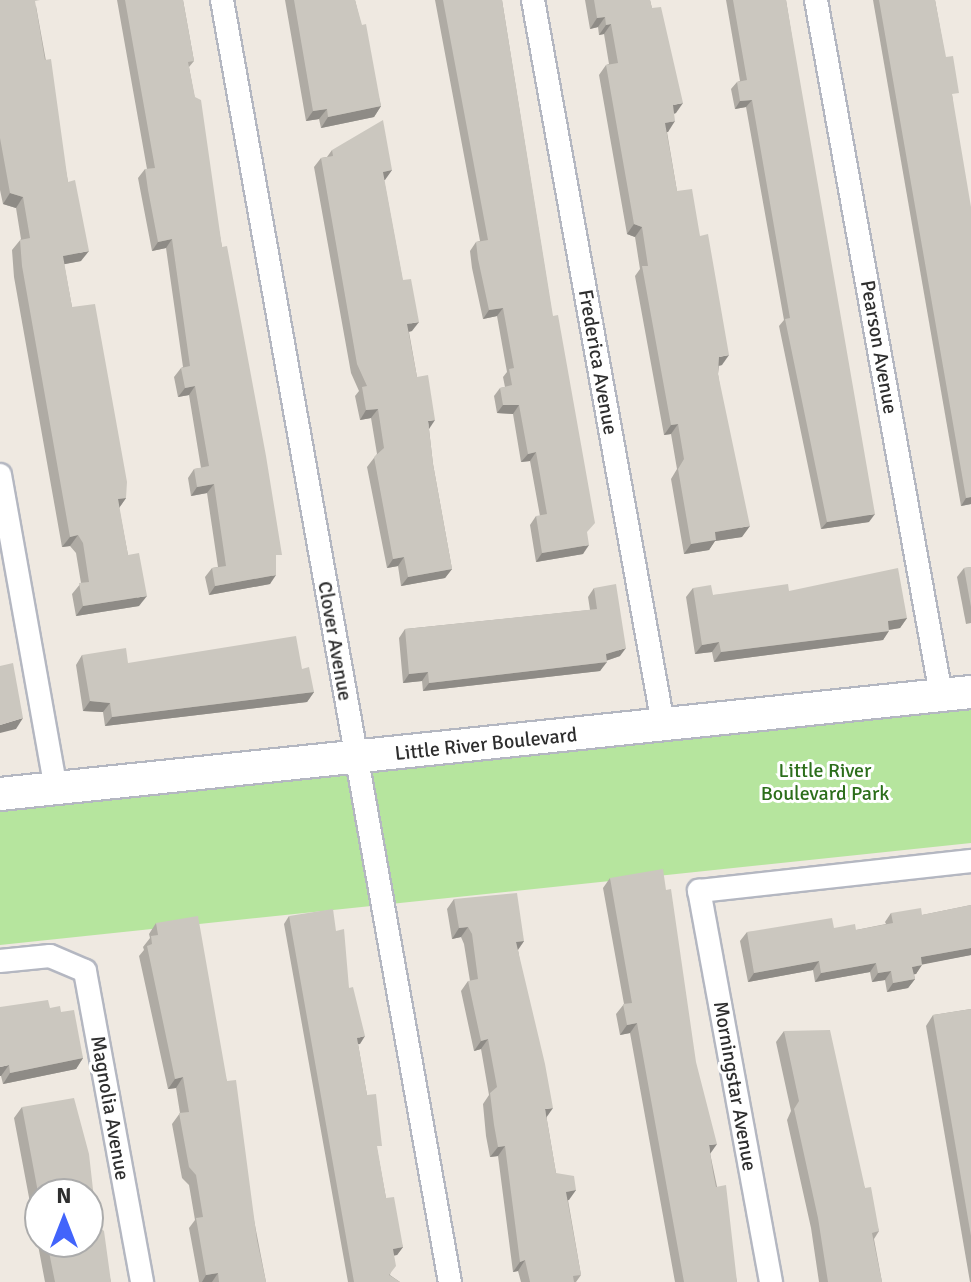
<!DOCTYPE html>
<style>
body{margin:0}
#map{position:relative;width:971px;height:1282px;overflow:hidden;background:#efe9e1;font-family:Signika,sans-serif}
div>[style]{position:absolute}
.green>*{inset:0;background:#b6e59e}
.roads{filter:drop-shadow(2px 0 #b4b7c1) drop-shadow(-2px 0 #b4b7c1) drop-shadow(0 2px #b4b7c1) drop-shadow(0 -2px #b4b7c1)}
.street>*{height:22px;margin:-11px;padding:0 11px;transform-origin:11px;border-radius:11px;background:#fff}
.secondary>*{height:32px;margin:-16px;padding:0 16px;transform-origin:16px;border-radius:16px;background:#fff}
.wall>*{inset:0;background:#afaba4}
.shaded-wall>*{inset:0;background:#8e8b86}
.building>*{inset:0;background:#cbc7bf}
span{translate:-50% -50%;white-space:nowrap;text-align:center;line-height:1.15;-webkit-text-stroke:6px #fff;paint-order:stroke}
.street-label{font-size:20px;color:#2e2e2e}
.park-label{font-size:20px;color:#2c6e1b}
.north{position:absolute;left:24px;top:1178px;width:80px;height:80px;box-sizing:border-box;background:#fff;border:2px solid #ababab;border-radius:50%;rotate:0deg;font-size:22px;font-weight:700;line-height:32px;text-align:center;color:#2e2e2e}
.north::after{content:'';display:block;margin:auto;width:28px;height:36px;background:#4264fb;clip-path:polygon(50% 0,100% 100%,50% 72%,0 100%)}
</style>
<div id="map">
<div class="green">
<i style="clip-path:polygon(971px 692px,971px 843px,0 945px,0 794px)"></i>
</div>
<div class="roads">
<div class="street">
<i style="left:222px;top:0;width:1302px;rotate:79.92deg"></i>
<i style="left:533px;top:0;width:736px;rotate:79.82deg"></i>
<i style="left:816px;top:0;width:706px;rotate:79.8deg"></i>
<i style="left:0;top:475px;width:318px;rotate:79.9deg"></i>
<i style="left:0;top:961px;width:50px;rotate:-5.7deg"></i>
<i style="left:50px;top:956px;width:38px;rotate:23deg"></i>
<i style="left:85px;top:971px;width:316px;rotate:79.6deg"></i>
<i style="left:771px;top:1282px;width:398px;rotate:-100.4deg"></i>
<i style="left:699px;top:891px;width:274px;rotate:-6.3deg"></i>
</div>
<div class="secondary">
<i style="left:0;top:794px;width:976px;rotate:-6deg"></i>
</div>
</div>
<div class="wall">
<i style="clip-path:polygon(0 0,36px 6px,68px 182px,81px 261px,64px 264px,72px 307px,126px 498px,119px 508px,128px 555px,139px 606px,76px 616px,72px 594px,81px 583px,76px 553px,70px 546px,62px 547px,14px 277px,12px 250px,21px 239px,16px 208px,3px 204px,0 190px)"></i>
<i style="clip-path:polygon(117px 0,183px 0,194px 61px,189px 67px,222px 247px,276px 562px,270px 584px,209px 595px,205px 577px,212px 568px,218px 567px,207px 493px,191px 496px,188px 478px,194px 469px,201px 468px,189px 395px,178px 397px,174px 377px,181px 368px,183px 367px,166px 248px,152px 251px,142px 199px,138px 178px,145px 169px,147px 169px)"></i>
<i style="clip-path:polygon(285px 0,355px 0,381px 106px,374px 117px,321px 128px,319px 119px,306px 121px)"></i>
<i style="clip-path:polygon(435px 0,502px 0,587px 534px,583px 554px,536px 562px,530px 525px,536px 516px,540px 516px,530px 461px,521px 462px,513px 414px,497px 413px,494px 396px,500px 388px,505px 387px,503px 377px,507px 372px,497px 316px,483px 319px,472px 268px,470px 251px,476px 242px,480px 241px)"></i>
<i style="clip-path:polygon(585px 0,650px 0,676px 113px,674px 114px,668px 132px,667px 132px,677px 191px,722px 365px,719px 366px,718px 374px,742px 537px,715px 541px,709px 550px,684px 554px,671px 479px,677px 469px,671px 434px,664px 435px,635px 276px,640px 269px,635px 237px,627px 234px,599px 75px,606px 65px,609px 64px,604px 34px,599px 35px,598px 27px,590px 29px)"></i>
<i style="clip-path:polygon(726px 0,786px 0,869px 522px,821px 529px,779px 326px,784px 320px,746px 107px,735px 109px,731px 89px,737px 82px,740px 81px)"></i>
<i style="clip-path:polygon(873px 0,935px 0,953px 101px,971px 504px,961px 506px)"></i>
<i style="clip-path:polygon(332px 150px,392px 170px,384px 180px,412px 331px,409px 332px,417px 377px,429px 429px,433px 464px,452px 569px,445px 578px,401px 586px,398px 566px,387px 568px,367px 467px,377px 454px,371px 418px,360px 420px,355px 396px,359px 391px,351px 373px,314px 167px,321px 158px,327px 157px)"></i>
<i style="clip-path:polygon(971px 567px,971px 623px,966px 624px,957px 577px,964px 568px)"></i>
<i style="clip-path:polygon(594px 588px,620px 656px,606px 661px,600px 671px,423px 691px,422px 681px,403px 683px,399px 638px,405px 629px,590px 610px,588px 597px)"></i>
<i style="clip-path:polygon(693px 588px,713px 595px,789px 591px,907px 618px,900px 628px,889px 630px,883px 640px,714px 662px,712px 652px,695px 654px,686px 597px)"></i>
<i style="clip-path:polygon(82px 655px,128px 663px,302px 669px,314px 692px,307px 702px,105px 726px,103px 712px,83px 711px,76px 665px)"></i>
<i style="clip-path:polygon(610px 878px,710px 1153px,737px 1282px,675px 1282px,630px 1033px,620px 1035px,616px 1014px,624px 1004px,603px 888px)"></i>
<i style="clip-path:polygon(454px 899px,524px 941px,518px 950px,556px 1173px,576px 1190px,568px 1200px,581px 1275px,576px 1282px,521px 1282px,518px 1271px,513px 1272px,498px 1156px,490px 1157px,486px 1136px,483px 1104px,489px 1095px,481px 1049px,474px 1051px,461px 991px,468px 981px,470px 981px,464px 944px,461px 937px,452px 939px,447px 909px)"></i>
<i style="clip-path:polygon(971px 905px,971px 955px,922px 964px,916px 974px,914px 974px,915px 979px,908px 988px,887px 992px,885px 980px,872px 982px,870px 972px,815px 982px,813px 970px,748px 982px,740px 941px,747px 932px,834px 928px,856px 930px,886px 924px,885px 922px,891px 913px,922px 915px)"></i>
<i style="clip-path:polygon(289px 916px,349px 988px,360px 1044px,358px 1044px,367px 1095px,386px 1198px,403px 1247px,397px 1255px,394px 1255px,390px 1275px,400px 1282px,348px 1282px,284px 924px)"></i>
<i style="clip-path:polygon(156px 923px,227px 1081px,266px 1282px,199px 1282px,189px 1228px,195px 1220px,189px 1185px,182px 1178px,172px 1124px,180px 1113px,176px 1088px,168px 1089px,139px 956px,144px 950px,143px 947px,150px 938px,149px 934px)"></i>
<i style="clip-path:polygon(50px 1008px,61px 1012px,83px 1058px,76px 1069px,3px 1084px,1px 1076px,0 1076px)"></i>
<i style="clip-path:polygon(971px 1009px,971px 1282px,970px 1282px,926px 1026px,933px 1015px)"></i>
<i style="clip-path:polygon(784px 1031px,865px 1188px,879px 1231px,874px 1239px,882px 1282px,819px 1282px,811px 1228px,787px 1120px,791px 1111px,776px 1042px)"></i>
<i style="clip-path:polygon(evenodd,22px 1107px,97px 1225px,111px 1282px,45px 1282px,14px 1118px,22px 1107px,40px 1194px,88px 1242px,40px 1242px,40px 1194px)"></i>
</div>
<div class="shaded-wall">
<i style="clip-path:polygon(605px 17px,598px 27px,590px 29px,597px 18px)"></i>
<i style="clip-path:polygon(611px 24px,604px 34px,599px 35px,606px 25px)"></i>
<i style="clip-path:polygon(752px 100px,746px 107px,735px 109px,740px 101px)"></i>
<i style="clip-path:polygon(683px 103px,676px 113px,666px 115px,673px 105px)"></i>
<i style="clip-path:polygon(381px 106px,374px 117px,321px 128px,328px 117px)"></i>
<i style="clip-path:polygon(327px 109px,319px 119px,306px 121px,313px 111px)"></i>
<i style="clip-path:polygon(675px 121px,668px 132px,658px 133px,665px 123px)"></i>
<i style="clip-path:polygon(392px 170px,385px 180px,376px 181px,383px 172px)"></i>
<i style="clip-path:polygon(10px 193px,23px 197px,16px 208px,3px 204px)"></i>
<i style="clip-path:polygon(634px 224px,642px 227px,635px 237px,627px 234px)"></i>
<i style="clip-path:polygon(172px 239px,166px 248px,152px 251px,158px 242px)"></i>
<i style="clip-path:polygon(89px 251px,81px 261px,55px 266px,63px 256px)"></i>
<i style="clip-path:polygon(503px 308px,497px 316px,483px 319px,489px 310px)"></i>
<i style="clip-path:polygon(419px 322px,412px 331px,401px 333px,407px 324px)"></i>
<i style="clip-path:polygon(729px 355px,722px 365px,712px 367px,719px 357px)"></i>
<i style="clip-path:polygon(195px 386px,189px 395px,178px 397px,185px 388px)"></i>
<i style="clip-path:polygon(503px 405px,519px 405px,513px 414px,497px 413px)"></i>
<i style="clip-path:polygon(378px 409px,371px 418px,360px 420px,366px 410px)"></i>
<i style="clip-path:polygon(435px 420px,429px 429px,428px 421px)"></i>
<i style="clip-path:polygon(678px 424px,671px 434px,664px 435px,671px 425px)"></i>
<i style="clip-path:polygon(536px 452px,530px 461px,521px 462px,528px 454px)"></i>
<i style="clip-path:polygon(214px 484px,207px 493px,191px 496px,197px 487px)"></i>
<i style="clip-path:polygon(971px 497px,971px 504px,961px 506px,966px 498px)"></i>
<i style="clip-path:polygon(126px 498px,119px 508px,118px 499px)"></i>
<i style="clip-path:polygon(875px 514px,869px 522px,821px 529px,827px 522px)"></i>
<i style="clip-path:polygon(750px 526px,742px 537px,715px 541px,709px 550px,684px 554px,691px 544px,715px 532px)"></i>
<i style="clip-path:polygon(78px 535px,70px 546px,62px 547px,70px 537px)"></i>
<i style="clip-path:polygon(589px 545px,583px 554px,536px 562px,542px 553px)"></i>
<i style="clip-path:polygon(404px 557px,398px 566px,387px 568px,393px 559px)"></i>
<i style="clip-path:polygon(452px 569px,445px 578px,401px 586px,408px 577px)"></i>
<i style="clip-path:polygon(276px 575px,270px 584px,209px 595px,215px 586px)"></i>
<i style="clip-path:polygon(147px 596px,139px 606px,76px 616px,83px 606px)"></i>
<i style="clip-path:polygon(907px 618px,900px 628px,881px 631px,888px 621px)"></i>
<i style="clip-path:polygon(889px 631px,883px 640px,714px 662px,721px 652px)"></i>
<i style="clip-path:polygon(719px 642px,712px 652px,695px 654px,702px 645px)"></i>
<i style="clip-path:polygon(626px 648px,620px 656px,599px 663px,606px 654px)"></i>
<i style="clip-path:polygon(607px 662px,600px 671px,423px 691px,429px 683px)"></i>
<i style="clip-path:polygon(428px 672px,422px 681px,403px 683px,409px 674px)"></i>
<i style="clip-path:polygon(314px 692px,307px 702px,105px 726px,112px 717px)"></i>
<i style="clip-path:polygon(90px 701px,110px 703px,103px 712px,83px 711px)"></i>
<i style="clip-path:polygon(23px 718px,16px 729px,0 733px,0 725px)"></i>
<i style="clip-path:polygon(468px 927px,461px 937px,452px 939px,459px 928px)"></i>
<i style="clip-path:polygon(524px 941px,517px 951px,516px 942px)"></i>
<i style="clip-path:polygon(971px 948px,971px 955px,915px 966px,921px 957px)"></i>
<i style="clip-path:polygon(819px 961px,813px 970px,748px 982px,754px 973px)"></i>
<i style="clip-path:polygon(876px 963px,870px 972px,815px 982px,821px 973px)"></i>
<i style="clip-path:polygon(922px 965px,916px 974px,906px 976px,912px 967px)"></i>
<i style="clip-path:polygon(891px 971px,885px 980px,872px 982px,878px 973px)"></i>
<i style="clip-path:polygon(915px 979px,908px 988px,887px 992px,893px 983px)"></i>
<i style="clip-path:polygon(637px 1023px,630px 1033px,620px 1035px,627px 1025px)"></i>
<i style="clip-path:polygon(365px 1036px,360px 1044px,352px 1045px,357px 1038px)"></i>
<i style="clip-path:polygon(488px 1039px,481px 1049px,474px 1051px,481px 1041px)"></i>
<i style="clip-path:polygon(83px 1058px,76px 1069px,3px 1084px,10px 1073px)"></i>
<i style="clip-path:polygon(9px 1065px,1px 1076px,0 1076px,0 1067px)"></i>
<i style="clip-path:polygon(183px 1077px,176px 1088px,168px 1089px,175px 1079px)"></i>
<i style="clip-path:polygon(553px 1108px,546px 1118px,545px 1109px)"></i>
<i style="clip-path:polygon(717px 1144px,710px 1154px,709px 1145px)"></i>
<i style="clip-path:polygon(505px 1146px,498px 1156px,490px 1157px,498px 1147px)"></i>
<i style="clip-path:polygon(576px 1190px,569px 1200px,559px 1202px,566px 1192px)"></i>
<i style="clip-path:polygon(403px 1247px,397px 1255px,388px 1257px,393px 1249px)"></i>
<i style="clip-path:polygon(525px 1260px,518px 1271px,513px 1272px,520px 1262px)"></i>
<i style="clip-path:polygon(218px 1273px,212px 1282px,202px 1282px,206px 1275px)"></i>
</div>
<div class="building">
<i style="clip-path:polygon(0 0,40px 0,35px 1px,45px 60px,51px 59px,68px 182px,75px 180px,89px 251px,63px 256px,72px 307px,95px 304px,127px 482px,126px 498px,118px 499px,128px 555px,139px 553px,147px 596px,83px 606px,79px 583px,89px 582px,83px 543px,78px 535px,70px 537px,22px 266px,20px 240px,30px 238px,23px 197px,10px 193px,0 138px)"></i>
<i style="clip-path:polygon(125px 0,183px 0,194px 61px,188px 62px,195px 97px,201px 100px,222px 247px,227px 246px,266px 456px,282px 555px,276px 555px,276px 575px,215px 586px,212px 568px,226px 566px,214px 484px,197px 487px,194px 469px,209px 466px,195px 386px,185px 388px,181px 368px,190px 366px,172px 239px,158px 242px,148px 190px,145px 169px,155px 168px)"></i>
<i style="clip-path:polygon(294px 0,355px 0,362px 25px,366px 24px,381px 106px,328px 117px,327px 109px,313px 111px)"></i>
<i style="clip-path:polygon(443px 0,502px 0,553px 316px,558px 315px,595px 523px,587px 532px,589px 545px,542px 553px,536px 516px,547px 514px,536px 452px,528px 454px,519px 405px,503px 405px,500px 388px,512px 385px,509px 369px,514px 368px,503px 308px,489px 310px,478px 259px,476px 242px,488px 240px)"></i>
<i style="clip-path:polygon(594px 0,650px 0,652px 8px,661px 7px,683px 103px,673px 105px,675px 121px,665px 123px,677px 191px,692px 189px,700px 236px,708px 234px,729px 355px,719px 357px,718px 374px,750px 526px,715px 532px,716px 540px,691px 544px,678px 469px,684px 459px,678px 424px,671px 425px,642px 266px,648px 266px,642px 227px,634px 224px,606px 65px,618px 63px,611px 24px,606px 25px,605px 17px,597px 18px)"></i>
<i style="clip-path:polygon(733px 0,786px 0,875px 514px,827px 522px,785px 319px,790px 318px,752px 100px,740px 101px,737px 82px,747px 80px)"></i>
<i style="clip-path:polygon(879px 0,935px 0,946px 57px,953px 56px,959px 93px,952px 94px,971px 207px,971px 497px,966px 498px)"></i>
<i style="clip-path:polygon(383px 120px,392px 170px,383px 172px,403px 280px,411px 279px,419px 322px,407px 324px,417px 377px,428px 375px,435px 420px,428px 421px,433px 464px,452px 569px,408px 577px,404px 557px,393px 559px,374px 457px,384px 448px,378px 409px,366px 410px,362px 387px,367px 386px,357px 364px,321px 158px,333px 156px,332px 150px)"></i>
<i style="clip-path:polygon(971px 567px,971px 607px,964px 568px)"></i>
<i style="clip-path:polygon(898px 568px,907px 618px,888px 621px,889px 631px,721px 652px,719px 642px,702px 645px,693px 588px,711px 585px,713px 595px,788px 584px,789px 591px)"></i>
<i style="clip-path:polygon(616px 584px,626px 648px,606px 654px,607px 662px,429px 683px,428px 672px,409px 674px,405px 629px,597px 609px,594px 588px)"></i>
<i style="clip-path:polygon(296px 636px,302px 669px,309px 667px,314px 692px,112px 717px,110px 703px,90px 701px,82px 655px,126px 648px,128px 663px)"></i>
<i style="clip-path:polygon(13px 663px,23px 718px,0 725px,0 666px)"></i>
<i style="clip-path:polygon(663px 869px,666px 890px,671px 889px,696px 1062px,717px 1144px,709px 1145px,713px 1172px,716px 1187px,726px 1185px,737px 1282px,684px 1282px,637px 1023px,627px 1025px,623px 1004px,632px 1003px,610px 878px)"></i>
<i style="clip-path:polygon(517px 893px,524px 941px,516px 942px,545px 1064px,553px 1108px,545px 1109px,556px 1173px,574px 1176px,576px 1190px,566px 1192px,581px 1275px,573px 1276px,574px 1282px,530px 1282px,525px 1260px,520px 1262px,505px 1146px,498px 1147px,494px 1125px,490px 1093px,497px 1087px,488px 1039px,481px 1041px,468px 981px,478px 979px,472px 934px,468px 927px,459px 928px,454px 899px)"></i>
<i style="clip-path:polygon(971px 905px,971px 948px,921px 957px,922px 965px,912px 967px,915px 979px,893px 983px,891px 971px,878px 973px,876px 963px,821px 973px,819px 961px,754px 973px,747px 932px,832px 918px,834px 928px,855px 924px,856px 930px,893px 923px,891px 913px,921px 908px,922px 915px)"></i>
<i style="clip-path:polygon(333px 909px,336px 931px,344px 929px,349px 988px,353px 987px,365px 1036px,357px 1038px,367px 1095px,376px 1094px,382px 1146px,377px 1146px,386px 1198px,394px 1197px,403px 1247px,393px 1249px,396px 1266px,389px 1275px,400px 1282px,354px 1282px,289px 916px)"></i>
<i style="clip-path:polygon(198px 916px,227px 1081px,236px 1080px,257px 1240px,266px 1282px,219px 1282px,218px 1273px,206px 1275px,196px 1218px,203px 1217px,196px 1175px,189px 1167px,179px 1113px,189px 1112px,183px 1077px,175px 1079px,147px 946px,152px 944px,151px 936px,158px 935px,156px 923px)"></i>
<i style="clip-path:polygon(48px 1000px,50px 1008px,60px 1006px,61px 1012px,74px 1010px,83px 1058px,10px 1073px,9px 1065px,0 1067px,0 1007px)"></i>
<i style="clip-path:polygon(971px 1009px,971px 1236px,933px 1015px)"></i>
<i style="clip-path:polygon(830px 1030px,865px 1188px,871px 1187px,879px 1231px,872px 1233px,882px 1282px,828px 1282px,818px 1218px,794px 1109px,799px 1101px,784px 1031px)"></i>
<i style="clip-path:polygon(74px 1098px,89px 1154px,97px 1225px,104px 1231px,111px 1282px,55px 1282px,47px 1242px,88px 1242px,88px 1194px,40px 1194px,40px 1203px,22px 1107px)"></i>
</div>
<div class="street-label">
<span style="left:879px;top:347px;rotate:80deg">Pearson Avenue</span>
<span style="left:598px;top:362px;rotate:80deg">Frederica Avenue</span>
<span style="left:335px;top:641px;rotate:80deg">Clover Avenue</span>
<span style="left:486px;top:744px;rotate:-6deg">Little River Boulevard</span>
<span style="left:735px;top:1086px;rotate:80deg">Morningstar Avenue</span>
<span style="left:110px;top:1108px;rotate:80deg">Magnolia Avenue</span>
</div>
<div class="park-label">
<span style="left:825px;top:782px">Little River<br>Boulevard Park</span>
</div>
<div class="north">N</div>
</div>
